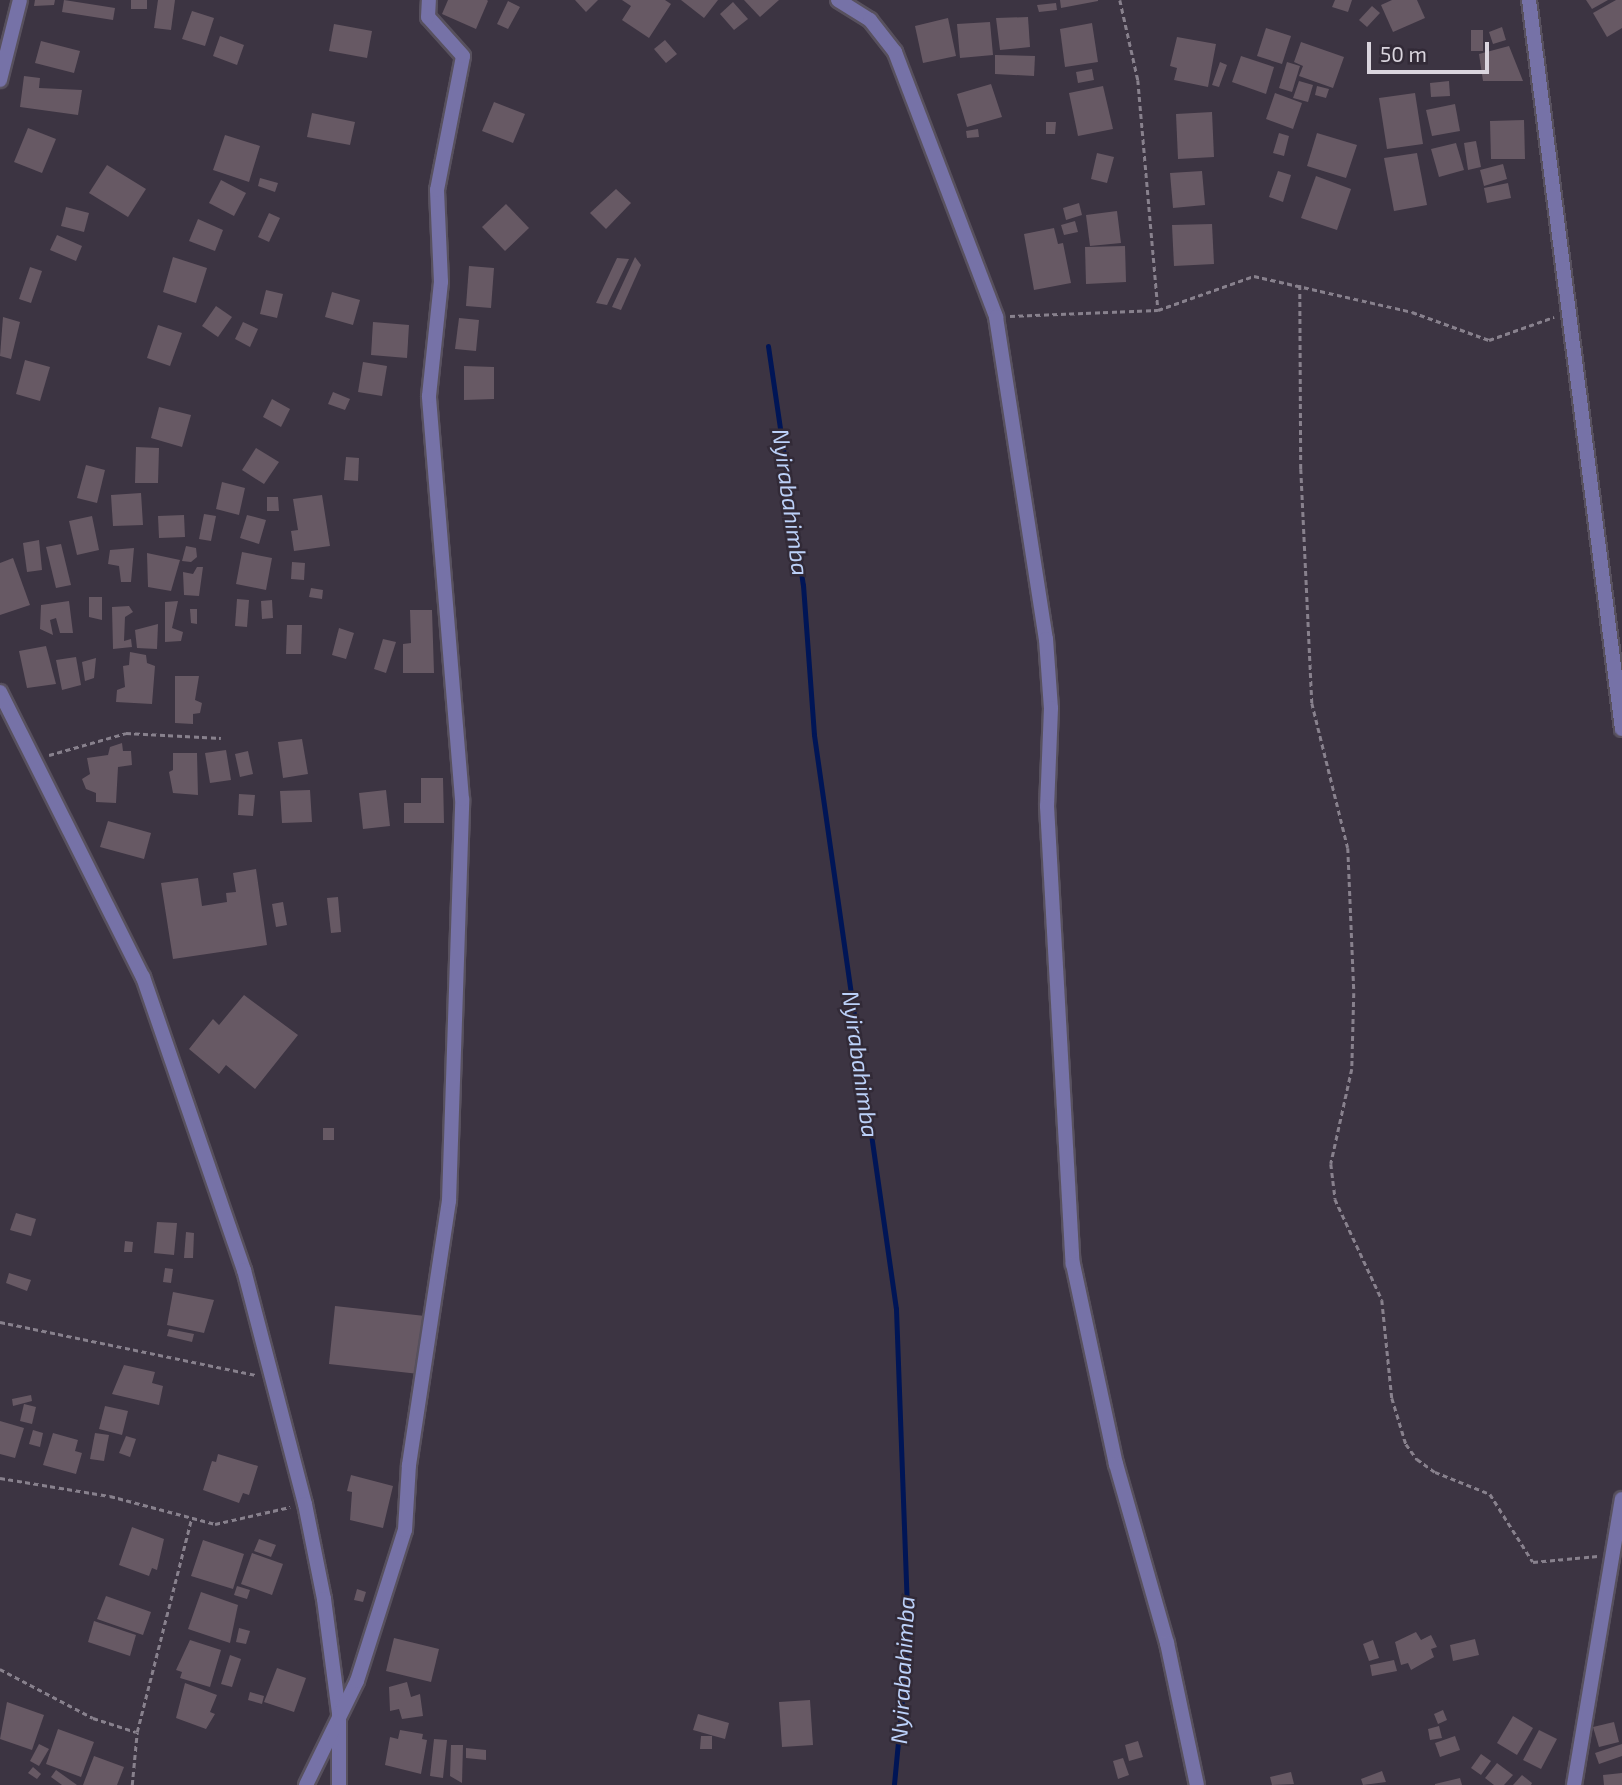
<!DOCTYPE html>
<style>
body{margin:0}
#map{position:relative;width:1622px;height:1785px;overflow:hidden;background:#3c3442;font-family:"Exo 2",sans-serif}
div>[style]{position:absolute}
.stream>*{height:5px;margin:-2.5px;padding:0 2.5px;transform-origin:2.5px;border-radius:2.5px;background:#001556}
.building>*{inset:0;background:#675964}
.path>*{height:2.5px;margin-top:-1.25px;transform-origin:0;background:repeating-linear-gradient(90deg,#88818d 0 5px,transparent 0 8.5px)}
.roads{filter:drop-shadow(2px 0 #58515e) drop-shadow(-2px 0 #58515e) drop-shadow(0 2px #58515e) drop-shadow(0 -2px #58515e)}
.street>*{height:14px;margin:-7px;padding:0 7px;transform-origin:7px;border-radius:7px;background:#7672a7}
span{translate:-50% -50%;white-space:nowrap;text-align:center;line-height:1.15;-webkit-text-stroke:5px #322a37;paint-order:stroke}
.water-label{font-size:23px;color:#bcd1f9;font-style:italic}
.scale{position:absolute;left:1367px;top:42px;width:122px;height:32px;box-sizing:border-box;border:4px solid #dad5de;border-top:0;padding-left:9px;font-size:21px;line-height:24px;white-space:nowrap;color:#dad5de;-webkit-text-stroke:5px #322a37;paint-order:stroke}
</style>
<div id="map">
<div class="stream">
<i style="left:768px;top:346px;width:242px;rotate:81.7deg"></i>
<i style="left:803px;top:585px;width:150px;rotate:85.8deg"></i>
<i style="left:814px;top:735px;width:580px;rotate:81.87deg"></i>
<i style="left:896px;top:1309px;width:327px;rotate:87.9deg"></i>
<i style="left:908px;top:1636px;width:150px;rotate:95.4deg"></i>
</div>
<div class="building">
<i style="clip-path:polygon(35px 0,55px 0,54px 5px,34px 6px)"></i>
<i style="clip-path:polygon(64px 0,115px 8px,113px 20px,62px 12px)"></i>
<i style="clip-path:polygon(131px 0,147px 0,147px 9px,131px 9px)"></i>
<i style="clip-path:polygon(158px 0,175px 0,171px 30px,154px 28px)"></i>
<i style="clip-path:polygon(448px 0,487px 0,488px 1px,476px 29px,442px 14px)"></i>
<i style="clip-path:polygon(575px 0,598px 0,586px 12px)"></i>
<i style="clip-path:polygon(622px 0,665px 0,671px 4px,649px 38px,622px 20px,631px 6px)"></i>
<i style="clip-path:polygon(681px 0,718px 0,704px 18px)"></i>
<i style="clip-path:polygon(744px 0,779px 0,760px 17px)"></i>
<i style="clip-path:polygon(1060px 0,1098px 0,1098px 1px,1061px 8px)"></i>
<i style="clip-path:polygon(1335px 0,1352px 0,1348px 12px,1332px 7px)"></i>
<i style="clip-path:polygon(1392px 0,1417px 0,1425px 18px,1393px 32px,1381px 5px)"></i>
<i style="clip-path:polygon(1586px 0,1608px 0,1592px 9px)"></i>
<i style="clip-path:polygon(1616px 0,1622px 0,1622px 28px,1607px 37px,1593px 13px)"></i>
<i style="clip-path:polygon(508px 1px,520px 7px,508px 29px,497px 24px)"></i>
<i style="clip-path:polygon(733px 2px,748px 19px,734px 30px,720px 14px)"></i>
<i style="clip-path:polygon(1056px 3px,1057px 10px,1039px 12px,1037px 5px)"></i>
<i style="clip-path:polygon(1372px 6px,1380px 13px,1367px 27px,1359px 20px)"></i>
<i style="clip-path:polygon(192px 11px,214px 18px,205px 46px,182px 39px)"></i>
<i style="clip-path:polygon(1028px 17px,1030px 47px,1000px 50px,996px 18px)"></i>
<i style="clip-path:polygon(948px 18px,956px 56px,923px 63px,915px 26px)"></i>
<i style="clip-path:polygon(990px 22px,993px 55px,960px 58px,957px 24px)"></i>
<i style="clip-path:polygon(1092px 23px,1098px 62px,1065px 67px,1060px 29px)"></i>
<i style="clip-path:polygon(334px 24px,372px 31px,367px 58px,329px 51px)"></i>
<i style="clip-path:polygon(1502px 27px,1506px 40px,1493px 44px,1489px 32px)"></i>
<i style="clip-path:polygon(1266px 28px,1291px 36px,1282px 64px,1257px 56px)"></i>
<i style="clip-path:polygon(1471px 30px,1483px 30px,1483px 51px,1471px 51px)"></i>
<i style="clip-path:polygon(220px 36px,244px 45px,237px 65px,213px 56px)"></i>
<i style="clip-path:polygon(1177px 37px,1216px 44px,1208px 87px,1174px 80px,1177px 68px,1170px 66px)"></i>
<i style="clip-path:polygon(665px 40px,677px 54px,666px 63px,654px 49px)"></i>
<i style="clip-path:polygon(41px 41px,80px 51px,74px 73px,35px 63px)"></i>
<i style="clip-path:polygon(1301px 42px,1344px 57px,1333px 88px,1299px 76px,1303px 66px,1294px 62px)"></i>
<i style="clip-path:polygon(1509px 46px,1523px 81px,1483px 81px,1479px 54px)"></i>
<i style="clip-path:polygon(995px 55px,1035px 56px,1034px 76px,995px 74px)"></i>
<i style="clip-path:polygon(1241px 56px,1274px 67px,1266px 94px,1232px 82px)"></i>
<i style="clip-path:polygon(1220px 62px,1227px 65px,1219px 87px,1212px 85px)"></i>
<i style="clip-path:polygon(1287px 62px,1300px 66px,1292px 92px,1279px 88px)"></i>
<i style="clip-path:polygon(1092px 69px,1094px 80px,1078px 83px,1076px 72px)"></i>
<i style="clip-path:polygon(24px 76px,40px 78px,39px 88px,82px 90px,78px 115px,20px 107px)"></i>
<i style="clip-path:polygon(1299px 81px,1313px 85px,1308px 102px,1293px 98px)"></i>
<i style="clip-path:polygon(1449px 81px,1450px 96px,1431px 97px,1430px 83px)"></i>
<i style="clip-path:polygon(991px 84px,1002px 117px,967px 127px,957px 94px)"></i>
<i style="clip-path:polygon(1103px 86px,1113px 129px,1078px 136px,1069px 93px)"></i>
<i style="clip-path:polygon(1317px 86px,1329px 89px,1326px 98px,1315px 95px)"></i>
<i style="clip-path:polygon(1275px 93px,1302px 103px,1293px 129px,1266px 119px)"></i>
<i style="clip-path:polygon(1415px 93px,1423px 144px,1387px 149px,1379px 98px)"></i>
<i style="clip-path:polygon(494px 102px,525px 114px,513px 143px,482px 131px)"></i>
<i style="clip-path:polygon(1455px 104px,1460px 131px,1432px 136px,1426px 110px)"></i>
<i style="clip-path:polygon(1212px 112px,1214px 157px,1178px 159px,1176px 114px)"></i>
<i style="clip-path:polygon(312px 113px,355px 122px,350px 145px,307px 137px)"></i>
<i style="clip-path:polygon(1524px 120px,1525px 159px,1491px 159px,1490px 121px)"></i>
<i style="clip-path:polygon(1046px 122px,1056px 122px,1055px 134px,1046px 134px)"></i>
<i style="clip-path:polygon(28px 128px,56px 139px,42px 173px,14px 162px)"></i>
<i style="clip-path:polygon(978px 129px,979px 137px,967px 138px,966px 131px)"></i>
<i style="clip-path:polygon(1279px 133px,1289px 136px,1284px 156px,1273px 153px)"></i>
<i style="clip-path:polygon(1317px 133px,1357px 145px,1346px 178px,1307px 166px)"></i>
<i style="clip-path:polygon(225px 135px,260px 146px,249px 182px,213px 170px)"></i>
<i style="clip-path:polygon(1476px 141px,1481px 167px,1468px 170px,1464px 143px)"></i>
<i style="clip-path:polygon(1456px 143px,1464px 170px,1439px 177px,1431px 149px)"></i>
<i style="clip-path:polygon(1097px 153px,1114px 157px,1107px 183px,1091px 179px)"></i>
<i style="clip-path:polygon(1417px 153px,1427px 205px,1394px 211px,1384px 158px)"></i>
<i style="clip-path:polygon(1503px 164px,1507px 179px,1484px 186px,1480px 170px)"></i>
<i style="clip-path:polygon(107px 165px,146px 189px,128px 217px,89px 193px)"></i>
<i style="clip-path:polygon(1202px 171px,1205px 205px,1173px 208px,1170px 173px)"></i>
<i style="clip-path:polygon(1278px 171px,1291px 175px,1283px 202px,1269px 197px)"></i>
<i style="clip-path:polygon(1316px 176px,1351px 189px,1337px 230px,1301px 218px)"></i>
<i style="clip-path:polygon(260px 178px,278px 183px,275px 192px,258px 186px)"></i>
<i style="clip-path:polygon(221px 180px,246px 193px,234px 216px,209px 203px)"></i>
<i style="clip-path:polygon(1508px 183px,1511px 198px,1487px 203px,1484px 188px)"></i>
<i style="clip-path:polygon(616px 189px,631px 203px,606px 229px,590px 213px)"></i>
<i style="clip-path:polygon(1079px 203px,1082px 215px,1066px 220px,1063px 208px)"></i>
<i style="clip-path:polygon(506px 204px,529px 228px,505px 251px,482px 227px)"></i>
<i style="clip-path:polygon(66px 207px,89px 213px,84px 232px,61px 226px)"></i>
<i style="clip-path:polygon(1117px 211px,1121px 243px,1090px 246px,1086px 215px)"></i>
<i style="clip-path:polygon(269px 213px,280px 218px,269px 242px,258px 237px)"></i>
<i style="clip-path:polygon(198px 219px,223px 230px,215px 251px,189px 241px)"></i>
<i style="clip-path:polygon(1075px 221px,1078px 232px,1064px 235px,1061px 225px)"></i>
<i style="clip-path:polygon(1212px 224px,1214px 264px,1174px 266px,1172px 225px)"></i>
<i style="clip-path:polygon(1054px 228px,1058px 244px,1063px 243px,1071px 283px,1034px 290px,1024px 234px)"></i>
<i style="clip-path:polygon(57px 235px,82px 246px,76px 261px,50px 250px)"></i>
<i style="clip-path:polygon(1125px 246px,1126px 282px,1086px 284px,1085px 247px)"></i>
<i style="clip-path:polygon(173px 257px,207px 268px,196px 303px,163px 292px)"></i>
<i style="clip-path:polygon(635px 257px,641px 265px,621px 310px,612px 307px)"></i>
<i style="clip-path:polygon(617px 258px,629px 259px,607px 305px,596px 303px)"></i>
<i style="clip-path:polygon(469px 266px,494px 268px,491px 308px,466px 306px)"></i>
<i style="clip-path:polygon(30px 267px,42px 271px,31px 303px,19px 299px)"></i>
<i style="clip-path:polygon(266px 290px,283px 294px,277px 318px,260px 314px)"></i>
<i style="clip-path:polygon(332px 292px,360px 300px,353px 325px,325px 317px)"></i>
<i style="clip-path:polygon(216px 306px,232px 317px,218px 337px,202px 326px)"></i>
<i style="clip-path:polygon(3px 317px,20px 322px,11px 359px,0 356px)"></i>
<i style="clip-path:polygon(459px 318px,479px 320px,476px 351px,455px 349px)"></i>
<i style="clip-path:polygon(243px 322px,258px 329px,250px 347px,235px 339px)"></i>
<i style="clip-path:polygon(373px 322px,409px 325px,407px 358px,371px 355px)"></i>
<i style="clip-path:polygon(158px 325px,182px 333px,170px 366px,147px 358px)"></i>
<i style="clip-path:polygon(25px 360px,50px 367px,40px 401px,16px 394px)"></i>
<i style="clip-path:polygon(363px 362px,387px 366px,382px 396px,358px 392px)"></i>
<i style="clip-path:polygon(464px 366px,494px 367px,494px 399px,464px 400px)"></i>
<i style="clip-path:polygon(333px 392px,350px 399px,345px 410px,328px 404px)"></i>
<i style="clip-path:polygon(272px 399px,290px 409px,281px 427px,263px 417px)"></i>
<i style="clip-path:polygon(159px 407px,191px 415px,182px 447px,151px 438px)"></i>
<i style="clip-path:polygon(136px 447px,159px 448px,158px 483px,135px 483px)"></i>
<i style="clip-path:polygon(256px 448px,279px 462px,264px 484px,242px 470px)"></i>
<i style="clip-path:polygon(346px 457px,359px 458px,358px 481px,344px 480px)"></i>
<i style="clip-path:polygon(86px 465px,105px 470px,97px 503px,77px 498px)"></i>
<i style="clip-path:polygon(222px 482px,245px 488px,239px 515px,216px 509px)"></i>
<i style="clip-path:polygon(141px 493px,143px 525px,113px 526px,111px 495px)"></i>
<i style="clip-path:polygon(322px 495px,330px 546px,294px 551px,291px 531px,298px 530px,293px 499px)"></i>
<i style="clip-path:polygon(267px 497px,278px 497px,279px 511px,267px 511px)"></i>
<i style="clip-path:polygon(204px 514px,216px 516px,211px 541px,199px 539px)"></i>
<i style="clip-path:polygon(184px 515px,185px 537px,159px 538px,158px 516px)"></i>
<i style="clip-path:polygon(247px 515px,266px 520px,259px 544px,240px 538px)"></i>
<i style="clip-path:polygon(92px 516px,99px 550px,77px 555px,69px 521px)"></i>
<i style="clip-path:polygon(39px 540px,42px 570px,27px 572px,23px 543px)"></i>
<i style="clip-path:polygon(61px 544px,71px 585px,56px 588px,46px 547px)"></i>
<i style="clip-path:polygon(186px 546px,196px 548px,197px 557px,191px 562px,182px 561px)"></i>
<i style="clip-path:polygon(134px 548px,131px 582px,121px 582px,119px 566px,108px 564px,110px 550px)"></i>
<i style="clip-path:polygon(242px 552px,272px 558px,266px 590px,236px 584px)"></i>
<i style="clip-path:polygon(147px 553px,180px 560px,171px 591px,148px 587px)"></i>
<i style="clip-path:polygon(13px 558px,30px 605px,0 615px,0 563px)"></i>
<i style="clip-path:polygon(292px 562px,305px 563px,304px 580px,291px 579px)"></i>
<i style="clip-path:polygon(197px 567px,203px 567px,199px 596px,184px 595px,183px 572px,193px 574px)"></i>
<i style="clip-path:polygon(311px 588px,323px 590px,322px 599px,309px 597px)"></i>
<i style="clip-path:polygon(89px 597px,102px 597px,102px 620px,89px 617px)"></i>
<i style="clip-path:polygon(237px 599px,249px 600px,247px 627px,235px 626px)"></i>
<i style="clip-path:polygon(272px 600px,273px 618px,262px 619px,261px 601px)"></i>
<i style="clip-path:polygon(69px 601px,73px 633px,60px 633px,56px 618px,50px 620px,53px 635px,40px 629px,41px 605px)"></i>
<i style="clip-path:polygon(178px 601px,172px 628px,183px 632px,181px 641px,165px 642px,165px 602px)"></i>
<i style="clip-path:polygon(129px 606px,133px 612px,125px 617px,124px 641px,131px 639px,132px 647px,113px 649px,112px 607px)"></i>
<i style="clip-path:polygon(190px 609px,197px 609px,197px 624px,191px 623px)"></i>
<i style="clip-path:polygon(410px 610px,432px 610px,434px 673px,403px 673px,403px 644px,411px 643px)"></i>
<i style="clip-path:polygon(158px 624px,157px 649px,137px 648px,135px 630px)"></i>
<i style="clip-path:polygon(287px 625px,302px 625px,301px 654px,286px 654px)"></i>
<i style="clip-path:polygon(339px 628px,354px 633px,346px 659px,332px 655px)"></i>
<i style="clip-path:polygon(383px 639px,396px 642px,386px 673px,374px 669px)"></i>
<i style="clip-path:polygon(46px 646px,56px 684px,27px 688px,19px 651px)"></i>
<i style="clip-path:polygon(130px 652px,146px 655px,147px 663px,155px 666px,152px 704px,116px 702px,117px 690px,125px 687px,123px 666px,129px 665px)"></i>
<i style="clip-path:polygon(76px 657px,81px 685px,62px 690px,56px 660px)"></i>
<i style="clip-path:polygon(96px 658px,94px 678px,85px 681px,82px 662px)"></i>
<i style="clip-path:polygon(175px 676px,199px 676px,195px 700px,202px 703px,200px 713px,193px 714px,193px 724px,175px 723px)"></i>
<i style="clip-path:polygon(302px 739px,308px 774px,283px 778px,278px 742px)"></i>
<i style="clip-path:polygon(122px 743px,123px 751px,131px 751px,132px 765px,118px 767px,116px 803px,96px 802px,96px 793px,86px 789px,82px 779px,90px 774px,87px 758px,108px 755px,110px 747px)"></i>
<i style="clip-path:polygon(226px 750px,231px 780px,210px 783px,205px 753px)"></i>
<i style="clip-path:polygon(248px 751px,253px 774px,240px 777px,235px 754px)"></i>
<i style="clip-path:polygon(173px 753px,197px 753px,198px 795px,173px 793px,169px 772px,173px 770px)"></i>
<i style="clip-path:polygon(421px 778px,443px 778px,444px 823px,404px 823px,404px 803px,421px 803px)"></i>
<i style="clip-path:polygon(310px 790px,312px 822px,282px 823px,280px 791px)"></i>
<i style="clip-path:polygon(386px 790px,390px 826px,363px 829px,359px 793px)"></i>
<i style="clip-path:polygon(239px 794px,255px 795px,253px 816px,238px 815px)"></i>
<i style="clip-path:polygon(108px 821px,151px 833px,144px 859px,100px 847px)"></i>
<i style="clip-path:polygon(256px 869px,267px 945px,173px 959px,161px 883px,198px 878px,202px 906px,227px 902px,226px 893px,236px 892px,233px 873px)"></i>
<i style="clip-path:polygon(338px 897px,341px 932px,331px 933px,327px 898px)"></i>
<i style="clip-path:polygon(283px 902px,287px 925px,276px 927px,272px 904px)"></i>
<i style="clip-path:polygon(244px 995px,298px 1035px,255px 1089px,226px 1065px,219px 1074px,189px 1049px,213px 1019px,219px 1025px)"></i>
<i style="clip-path:polygon(323px 1128px,334px 1128px,334px 1140px,323px 1140px)"></i>
<i style="clip-path:polygon(16px 1213px,36px 1219px,31px 1236px,10px 1230px)"></i>
<i style="clip-path:polygon(157px 1222px,177px 1223px,174px 1255px,154px 1253px)"></i>
<i style="clip-path:polygon(186px 1232px,194px 1233px,193px 1258px,184px 1258px)"></i>
<i style="clip-path:polygon(125px 1241px,133px 1242px,132px 1252px,124px 1252px)"></i>
<i style="clip-path:polygon(165px 1268px,173px 1269px,171px 1283px,163px 1282px)"></i>
<i style="clip-path:polygon(9px 1273px,31px 1280px,27px 1291px,6px 1283px)"></i>
<i style="clip-path:polygon(173px 1292px,214px 1300px,204px 1333px,167px 1325px)"></i>
<i style="clip-path:polygon(335px 1306px,425px 1316px,419px 1374px,329px 1364px)"></i>
<i style="clip-path:polygon(169px 1329px,194px 1334px,192px 1342px,167px 1336px)"></i>
<i style="clip-path:polygon(124px 1365px,155px 1372px,152px 1383px,163px 1386px,159px 1405px,112px 1394px)"></i>
<i style="clip-path:polygon(31px 1395px,32px 1401px,13px 1406px,12px 1399px)"></i>
<i style="clip-path:polygon(24px 1404px,36px 1407px,32px 1424px,20px 1421px)"></i>
<i style="clip-path:polygon(105px 1406px,128px 1411px,122px 1435px,99px 1429px)"></i>
<i style="clip-path:polygon(0 1421px,24px 1428px,15px 1458px,0 1454px)"></i>
<i style="clip-path:polygon(33px 1430px,43px 1433px,40px 1447px,29px 1444px)"></i>
<i style="clip-path:polygon(53px 1433px,78px 1440px,75px 1451px,82px 1453px,76px 1474px,43px 1465px)"></i>
<i style="clip-path:polygon(95px 1433px,109px 1435px,104px 1461px,90px 1459px)"></i>
<i style="clip-path:polygon(126px 1436px,136px 1439px,130px 1457px,119px 1453px)"></i>
<i style="clip-path:polygon(218px 1454px,258px 1466px,249px 1495px,243px 1493px,239px 1503px,203px 1490px,212px 1461px,216px 1462px)"></i>
<i style="clip-path:polygon(351px 1475px,393px 1486px,383px 1528px,350px 1520px,352px 1492px,347px 1491px)"></i>
<i style="clip-path:polygon(132px 1527px,164px 1539px,157px 1570px,152px 1568px,149px 1576px,119px 1565px)"></i>
<i style="clip-path:polygon(259px 1539px,276px 1545px,271px 1557px,254px 1551px)"></i>
<i style="clip-path:polygon(203px 1540px,244px 1554px,233px 1589px,191px 1576px)"></i>
<i style="clip-path:polygon(252px 1553px,283px 1564px,272px 1595px,241px 1584px)"></i>
<i style="clip-path:polygon(237px 1586px,250px 1590px,247px 1599px,234px 1595px)"></i>
<i style="clip-path:polygon(357px 1589px,366px 1592px,363px 1602px,354px 1600px)"></i>
<i style="clip-path:polygon(201px 1592px,238px 1605px,230px 1643px,188px 1629px)"></i>
<i style="clip-path:polygon(106px 1596px,151px 1612px,143px 1635px,97px 1619px)"></i>
<i style="clip-path:polygon(94px 1621px,136px 1635px,130px 1656px,88px 1642px)"></i>
<i style="clip-path:polygon(239px 1628px,250px 1631px,246px 1644px,236px 1642px)"></i>
<i style="clip-path:polygon(1416px 1632px,1421px 1640px,1431px 1635px,1437px 1647px,1431px 1649px,1434px 1657px,1411px 1670px,1408px 1663px,1401px 1665px,1395px 1642px)"></i>
<i style="clip-path:polygon(394px 1638px,439px 1649px,431px 1682px,386px 1671px)"></i>
<i style="clip-path:polygon(1475px 1639px,1479px 1655px,1453px 1661px,1450px 1645px)"></i>
<i style="clip-path:polygon(190px 1640px,221px 1650px,210px 1687px,180px 1678px,182px 1672px,176px 1670px)"></i>
<i style="clip-path:polygon(1373px 1640px,1379px 1658px,1369px 1661px,1363px 1644px)"></i>
<i style="clip-path:polygon(230px 1655px,241px 1659px,232px 1687px,221px 1684px)"></i>
<i style="clip-path:polygon(1394px 1660px,1397px 1671px,1372px 1676px,1370px 1665px)"></i>
<i style="clip-path:polygon(277px 1668px,306px 1678px,294px 1712px,264px 1702px)"></i>
<i style="clip-path:polygon(407px 1682px,411px 1697px,420px 1694px,423px 1716px,402px 1719px,399px 1709px,390px 1711px,389px 1687px)"></i>
<i style="clip-path:polygon(185px 1683px,217px 1695px,210px 1712px,215px 1714px,206px 1729px,176px 1718px)"></i>
<i style="clip-path:polygon(250px 1692px,264px 1696px,262px 1704px,248px 1700px)"></i>
<i style="clip-path:polygon(810px 1700px,813px 1745px,782px 1747px,779px 1702px)"></i>
<i style="clip-path:polygon(7px 1702px,44px 1715px,32px 1750px,0 1739px)"></i>
<i style="clip-path:polygon(1443px 1710px,1447px 1720px,1438px 1724px,1434px 1714px)"></i>
<i style="clip-path:polygon(698px 1714px,729px 1723px,725px 1739px,693px 1730px)"></i>
<i style="clip-path:polygon(1513px 1716px,1533px 1728px,1517px 1755px,1497px 1743px)"></i>
<i style="clip-path:polygon(1614px 1722px,1619px 1742px,1599px 1747px,1593px 1727px)"></i>
<i style="clip-path:polygon(1439px 1726px,1442px 1738px,1430px 1740px,1428px 1729px)"></i>
<i style="clip-path:polygon(58px 1729px,94px 1742px,81px 1777px,46px 1764px)"></i>
<i style="clip-path:polygon(400px 1730px,423px 1734px,422px 1739px,427px 1740px,421px 1774px,385px 1765px,390px 1737px,398px 1739px)"></i>
<i style="clip-path:polygon(1539px 1730px,1557px 1739px,1541px 1769px,1523px 1760px)"></i>
<i style="clip-path:polygon(701px 1736px,712px 1736px,712px 1749px,700px 1749px)"></i>
<i style="clip-path:polygon(1455px 1736px,1460px 1750px,1440px 1757px,1435px 1743px)"></i>
<i style="clip-path:polygon(434px 1739px,447px 1740px,443px 1778px,430px 1776px)"></i>
<i style="clip-path:polygon(1138px 1741px,1143px 1757px,1129px 1761px,1125px 1745px)"></i>
<i style="clip-path:polygon(39px 1744px,49px 1749px,39px 1766px,30px 1761px)"></i>
<i style="clip-path:polygon(1622px 1744px,1622px 1756px,1599px 1764px,1595px 1753px)"></i>
<i style="clip-path:polygon(451px 1745px,463px 1745px,462px 1783px,450px 1776px)"></i>
<i style="clip-path:polygon(466px 1748px,486px 1750px,486px 1760px,466px 1758px)"></i>
<i style="clip-path:polygon(1481px 1754px,1491px 1761px,1481px 1775px,1471px 1768px)"></i>
<i style="clip-path:polygon(94px 1756px,124px 1767px,117px 1785px,83px 1785px)"></i>
<i style="clip-path:polygon(1123px 1758px,1129px 1775px,1118px 1779px,1113px 1761px)"></i>
<i style="clip-path:polygon(1497px 1763px,1513px 1775px,1504px 1785px,1494px 1785px,1485px 1778px)"></i>
<i style="clip-path:polygon(33px 1767px,41px 1774px,37px 1779px,28px 1773px)"></i>
<i style="clip-path:polygon(56px 1770px,77px 1785px,62px 1785px,51px 1777px)"></i>
<i style="clip-path:polygon(1382px 1771px,1386px 1782px,1363px 1785px,1361px 1779px)"></i>
<i style="clip-path:polygon(1291px 1772px,1294px 1784px,1272px 1785px,1270px 1777px)"></i>
<i style="clip-path:polygon(1622px 1773px,1622px 1785px,1604px 1785px,1603px 1775px)"></i>
<i style="clip-path:polygon(1522px 1775px,1532px 1783px,1531px 1785px,1513px 1785px)"></i>
<i style="clip-path:polygon(1460px 1778px,1462px 1785px,1435px 1785px,1435px 1784px)"></i>
</div>
<div class="path">
<i style="left:1120px;top:0;width:82px;rotate:77.3deg"></i>
<i style="left:1138px;top:80px;width:231px;rotate:85deg"></i>
<i style="left:1300px;top:285px;width:184px;rotate:89.7deg"></i>
<i style="left:1301px;top:469px;width:234px;rotate:87.3deg"></i>
<i style="left:1312px;top:703px;width:149px;rotate:76.1deg"></i>
<i style="left:1348px;top:848px;width:145px;rotate:87.6deg"></i>
<i style="left:1354px;top:993px;width:76px;rotate:91.5deg"></i>
<i style="left:1352px;top:1069px;width:97px;rotate:102.5deg"></i>
<i style="left:1331px;top:1164px;width:35px;rotate:83deg"></i>
<i style="left:1335px;top:1199px;width:111px;rotate:65deg"></i>
<i style="left:1382px;top:1300px;width:99px;rotate:84.2deg"></i>
<i style="left:1392px;top:1398px;width:48px;rotate:73.1deg"></i>
<i style="left:1406px;top:1444px;width:19px;rotate:54deg"></i>
<i style="left:1417px;top:1459px;width:22px;rotate:36deg"></i>
<i style="left:1435px;top:1472px;width:59px;rotate:21.8deg"></i>
<i style="left:1490px;top:1494px;width:80px;rotate:57.7deg"></i>
<i style="left:1533px;top:1562px;width:65px;rotate:-5.3deg"></i>
<i style="left:1010px;top:316px;width:148px;rotate:-2.3deg"></i>
<i style="left:1158px;top:310px;width:102px;rotate:-19.5deg"></i>
<i style="left:1254px;top:276px;width:162px;rotate:12.8deg"></i>
<i style="left:1412px;top:312px;width:82px;rotate:20deg"></i>
<i style="left:1489px;top:340px;width:69px;rotate:-19.5deg"></i>
<i style="left:49px;top:755px;width:80px;rotate:-15.9deg"></i>
<i style="left:126px;top:733px;width:95px;rotate:3deg"></i>
<i style="left:0;top:1322px;width:262px;rotate:11.7deg"></i>
<i style="left:0;top:1478px;width:111px;rotate:9.3deg"></i>
<i style="left:110px;top:1496px;width:109px;rotate:14.9deg"></i>
<i style="left:215px;top:1524px;width:77px;rotate:-12.8deg"></i>
<i style="left:0;top:1669px;width:105px;rotate:27.8deg"></i>
<i style="left:93px;top:1718px;width:45px;rotate:18deg"></i>
<i style="left:132px;top:1785px;width:53px;rotate:-84.6deg"></i>
<i style="left:137px;top:1732px;width:219px;rotate:-75.7deg"></i>
</div>
<div class="roads">
<div class="street">
<i style="left:838px;top:0;width:38px;rotate:32deg"></i>
<i style="left:870px;top:20px;width:41px;rotate:52deg"></i>
<i style="left:895px;top:52px;width:284px;rotate:69.1deg"></i>
<i style="left:996px;top:317px;width:326px;rotate:81.2deg"></i>
<i style="left:1046px;top:639px;width:69px;rotate:85.9deg"></i>
<i style="left:1051px;top:708px;width:98px;rotate:92.3deg"></i>
<i style="left:1047px;top:806px;width:459px;rotate:86.8deg"></i>
<i style="left:1073px;top:1264px;width:205px;rotate:77.9deg"></i>
<i style="left:1116px;top:1464px;width:186px;rotate:74.1deg"></i>
<i style="left:1167px;top:1643px;width:145px;rotate:78.1deg"></i>
<i style="left:1529px;top:0;width:735px;rotate:82.73deg"></i>
<i style="left:0;top:80px;width:82px;rotate:-76deg"></i>
<i style="left:0;top:692px;width:319px;rotate:63.4deg"></i>
<i style="left:143px;top:977px;width:310px;rotate:71deg"></i>
<i style="left:244px;top:1270px;width:242px;rotate:75.4deg"></i>
<i style="left:305px;top:1504px;width:97px;rotate:78.7deg"></i>
<i style="left:324px;top:1599px;width:115px;rotate:82.5deg"></i>
<i style="left:339px;top:1713px;width:72px;rotate:90deg"></i>
<i style="left:306px;top:1785px;width:116px;rotate:-63.9deg"></i>
<i style="left:357px;top:1681px;width:158px;rotate:-72.4deg"></i>
<i style="left:405px;top:1530px;width:65px;rotate:-86.5deg"></i>
<i style="left:409px;top:1465px;width:267px;rotate:-81.4deg"></i>
<i style="left:449px;top:1201px;width:402px;rotate:-88.1deg"></i>
<i style="left:462px;top:799px;width:404px;rotate:-94.7deg"></i>
<i style="left:429px;top:396px;width:115px;rotate:-84deg"></i>
<i style="left:441px;top:282px;width:92px;rotate:-92.5deg"></i>
<i style="left:437px;top:190px;width:136px;rotate:-79deg"></i>
<i style="left:463px;top:56px;width:52px;rotate:-131.9deg"></i>
<i style="left:428px;top:17px;width:17px;rotate:-87deg"></i>
<i style="left:1574px;top:1785px;width:290px;rotate:-80.5deg"></i>
</div>
</div>
<div class="water-label">
<span style="left:791px;top:502px;rotate:82deg">Nyirabahimba</span>
<span style="left:861px;top:1064px;rotate:82deg">Nyirabahimba</span>
<span style="left:902px;top:1670px;rotate:-87deg">Nyirabahimba</span>
</div>
<div class="scale">50 m</div>
</div>
